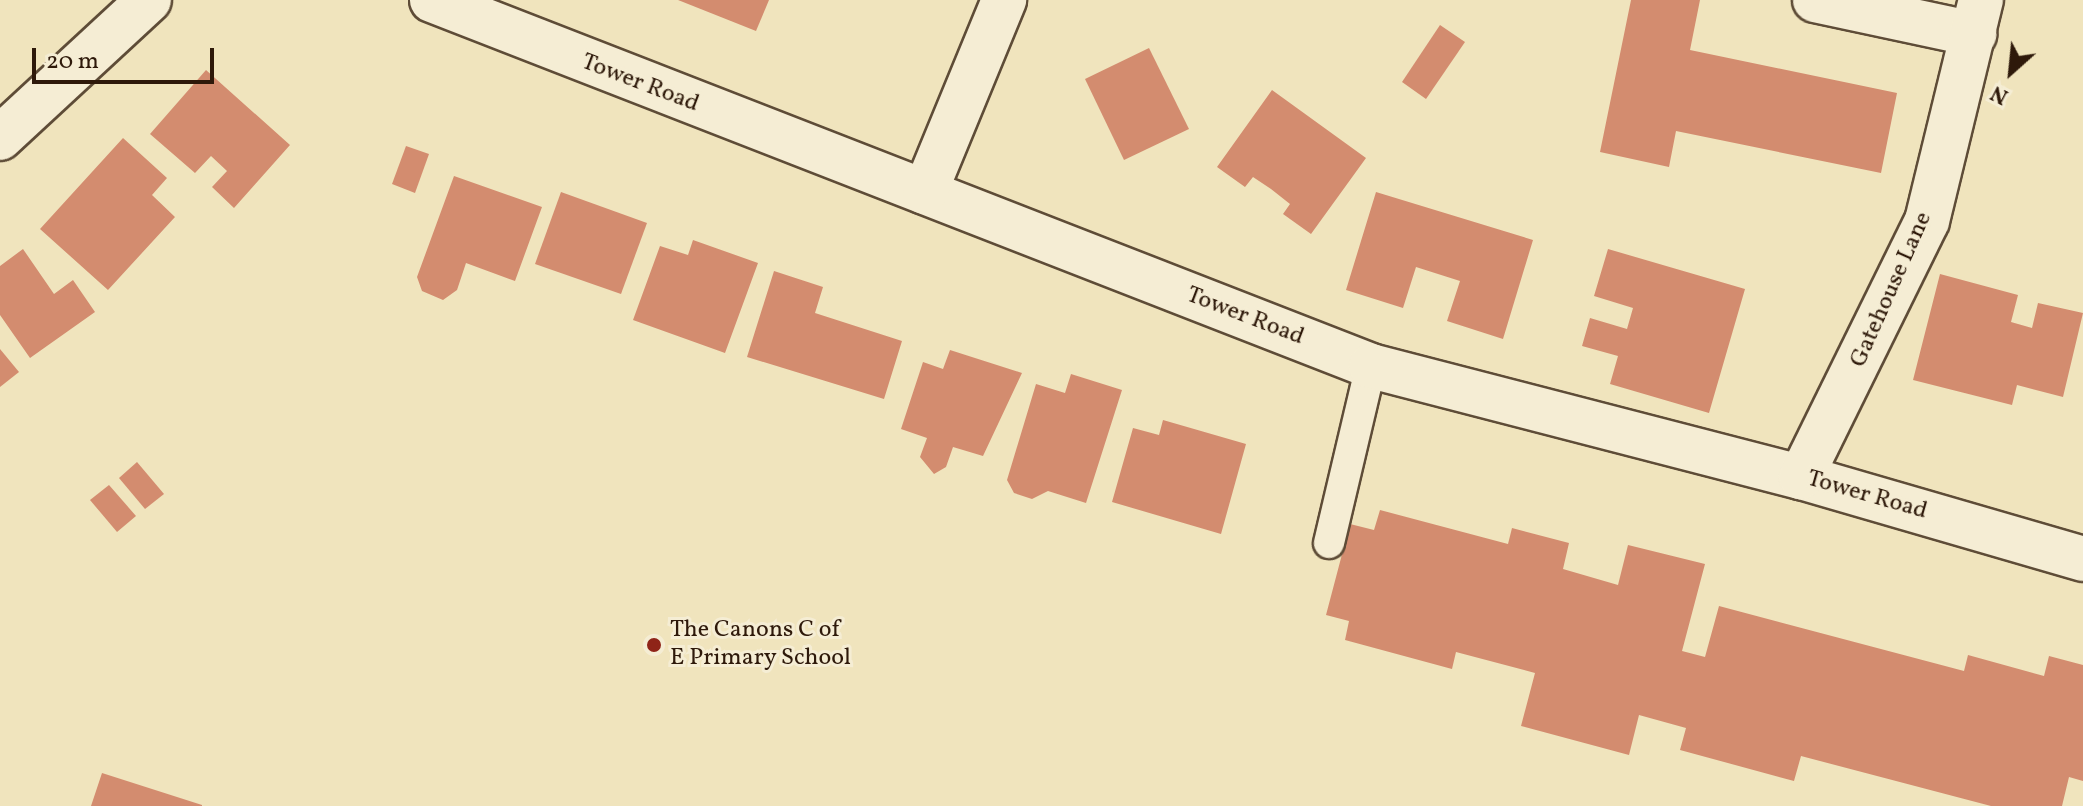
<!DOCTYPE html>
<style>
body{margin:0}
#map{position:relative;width:2083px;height:806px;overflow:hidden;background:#f0e4bd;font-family:Vollkorn,serif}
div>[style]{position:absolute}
.building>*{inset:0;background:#d38c6f}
.roads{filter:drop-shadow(2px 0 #5e4c37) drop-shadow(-2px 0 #5e4c37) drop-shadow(0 2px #5e4c37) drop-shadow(0 -2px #5e4c37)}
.lane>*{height:30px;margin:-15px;padding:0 15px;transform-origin:15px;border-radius:15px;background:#f5edd4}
.street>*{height:44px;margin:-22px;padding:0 22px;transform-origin:22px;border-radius:22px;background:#f5edd4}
.dots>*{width:22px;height:22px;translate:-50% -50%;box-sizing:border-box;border:4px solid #f5edd4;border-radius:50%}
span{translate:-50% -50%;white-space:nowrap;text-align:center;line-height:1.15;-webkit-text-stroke:6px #f5edd4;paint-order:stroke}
.street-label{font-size:24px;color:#2e190a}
.poi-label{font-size:24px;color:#2e190a}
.left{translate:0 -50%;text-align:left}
.north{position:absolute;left:1971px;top:32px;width:80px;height:80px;-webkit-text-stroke:6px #f5edd4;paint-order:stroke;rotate:207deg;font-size:22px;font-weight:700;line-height:32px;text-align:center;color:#2e190a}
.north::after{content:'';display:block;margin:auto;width:28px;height:36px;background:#2e190a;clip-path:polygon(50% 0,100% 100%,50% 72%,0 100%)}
.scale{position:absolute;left:32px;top:48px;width:182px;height:36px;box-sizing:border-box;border:4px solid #2e190a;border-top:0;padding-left:10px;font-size:24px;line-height:28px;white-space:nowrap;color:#2e190a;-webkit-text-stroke:6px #f5edd4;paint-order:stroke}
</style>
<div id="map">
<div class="building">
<i style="clip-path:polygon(678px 0,769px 0,756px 31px)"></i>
<i style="clip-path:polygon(1631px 0,1700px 0,1690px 50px,1897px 93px,1881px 173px,1676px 131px,1669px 167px,1600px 152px)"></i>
<i style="clip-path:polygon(1440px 25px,1465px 42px,1426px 99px,1402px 82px)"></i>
<i style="clip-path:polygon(1149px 48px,1189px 129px,1124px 160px,1085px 79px)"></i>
<i style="clip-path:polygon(206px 70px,290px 145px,234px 208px,212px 187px,227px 171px,211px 156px,195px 173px,150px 134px)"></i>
<i style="clip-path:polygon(1272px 90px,1366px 158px,1311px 234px,1283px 214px,1290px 204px,1271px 189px,1253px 177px,1245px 187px,1217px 167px)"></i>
<i style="clip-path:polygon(123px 138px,167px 178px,152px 195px,175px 217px,108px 290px,40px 229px)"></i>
<i style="clip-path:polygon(406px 146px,429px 154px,415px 193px,392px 184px)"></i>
<i style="clip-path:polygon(454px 176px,542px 207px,515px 281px,466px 263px,457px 290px,443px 300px,422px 291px,417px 277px)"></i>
<i style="clip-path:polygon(561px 192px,647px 223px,621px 294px,535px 264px)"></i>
<i style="clip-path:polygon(1376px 192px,1533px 240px,1503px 339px,1447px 321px,1460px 281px,1416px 267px,1403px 308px,1346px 290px)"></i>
<i style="clip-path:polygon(693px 240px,758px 263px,725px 353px,633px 320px,660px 246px,688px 255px)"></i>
<i style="clip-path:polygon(23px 249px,54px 294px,73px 280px,95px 312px,30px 358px,0 315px,0 266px)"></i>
<i style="clip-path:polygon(1608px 249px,1745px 289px,1709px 413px,1610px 384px,1618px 356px,1582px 346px,1590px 318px,1627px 329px,1633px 308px,1594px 296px)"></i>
<i style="clip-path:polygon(774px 271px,823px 287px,815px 313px,902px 341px,884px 399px,747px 357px)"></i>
<i style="clip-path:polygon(1940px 274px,2018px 295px,2011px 322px,2032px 328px,2038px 303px,2083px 313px,2063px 397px,2017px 385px,2012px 405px,1913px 380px)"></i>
<i style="clip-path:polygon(0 349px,19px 372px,0 387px)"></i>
<i style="clip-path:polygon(950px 350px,1022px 373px,983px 456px,953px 447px,946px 467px,934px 474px,920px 457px,927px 438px,901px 429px,923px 362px,943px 369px)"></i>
<i style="clip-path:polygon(1071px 374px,1122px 390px,1086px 503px,1048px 491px,1032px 499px,1014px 493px,1007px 480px,1036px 384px,1065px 393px)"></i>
<i style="clip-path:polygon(1163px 420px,1246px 444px,1221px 534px,1112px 502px,1133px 428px,1159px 435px)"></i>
<i style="clip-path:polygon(137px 462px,164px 494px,145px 509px,119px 478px)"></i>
<i style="clip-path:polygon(109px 485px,136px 516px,117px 532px,90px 500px)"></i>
<i style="clip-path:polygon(1380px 510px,1508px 544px,1512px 528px,1569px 543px,1563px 569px,1618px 585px,1628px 545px,1705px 564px,1682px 651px,1705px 657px,1719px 606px,1964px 671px,1968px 655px,2044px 676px,2049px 656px,2083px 665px,2083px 781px,2069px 777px,2062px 806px,1991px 806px,1801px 756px,1794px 781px,1680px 750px,1686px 728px,1639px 715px,1629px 755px,1521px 726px,1535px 673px,1456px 652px,1452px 669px,1345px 640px,1349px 621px,1326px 615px,1350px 524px,1374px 530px)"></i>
<i style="clip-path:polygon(102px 773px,202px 805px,202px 806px,91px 806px)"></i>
</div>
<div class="roads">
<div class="lane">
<i style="left:1329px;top:543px;width:182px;rotate:-76.7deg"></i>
</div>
<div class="street">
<i style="left:432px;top:0;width:1008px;rotate:21.29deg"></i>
<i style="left:1371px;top:366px;width:444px;rotate:14.5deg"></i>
<i style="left:1801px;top:477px;width:294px;rotate:16.2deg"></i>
<i style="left:1815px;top:0;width:163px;rotate:12.1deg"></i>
<i style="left:0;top:138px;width:203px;rotate:-42.8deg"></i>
<i style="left:925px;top:192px;width:208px;rotate:-67.6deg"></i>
<i style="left:1801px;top:477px;width:285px;rotate:-63.8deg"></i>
<i style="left:1927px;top:221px;width:228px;rotate:-76.3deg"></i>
</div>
</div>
<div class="dots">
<i style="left:654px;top:645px;background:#8f2418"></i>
</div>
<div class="street-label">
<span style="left:640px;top:84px;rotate:21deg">Tower Road</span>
<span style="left:1892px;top:290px;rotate:-66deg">Gatehouse Lane</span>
<span style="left:1245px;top:317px;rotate:21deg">Tower Road</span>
<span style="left:1867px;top:496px;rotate:16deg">Tower Road</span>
</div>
<div class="poi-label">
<span class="left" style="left:670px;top:645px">The Canons C of<br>E Primary School</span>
</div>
<div class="north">N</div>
<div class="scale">20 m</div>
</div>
